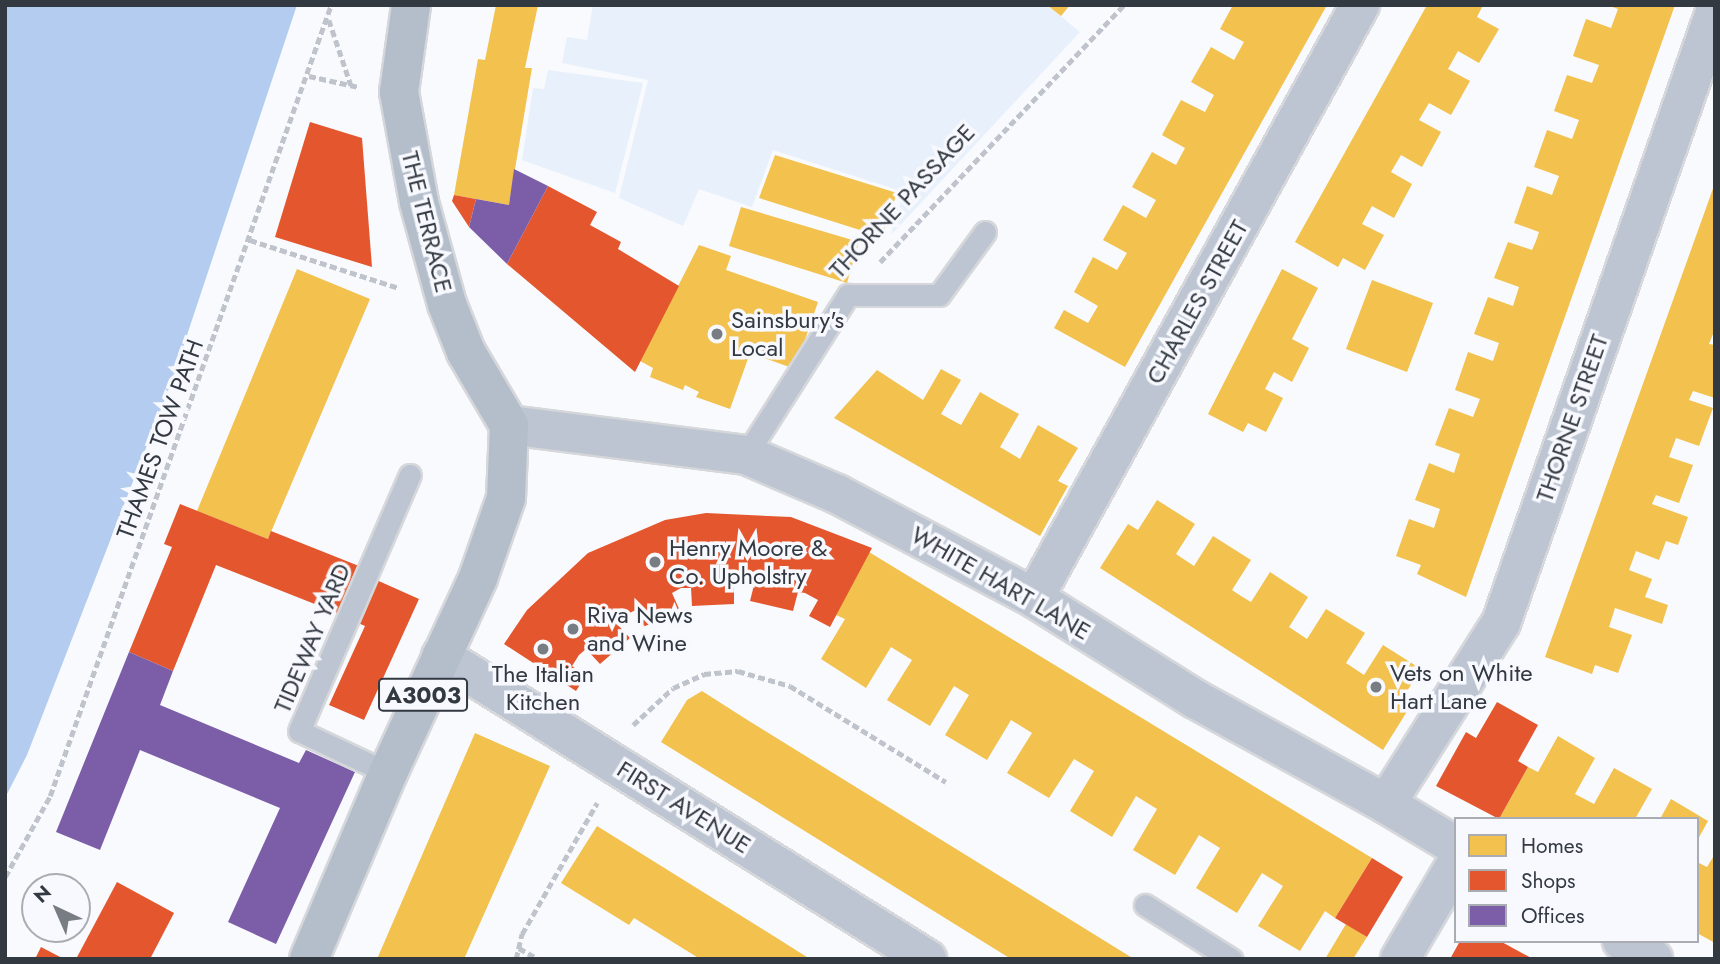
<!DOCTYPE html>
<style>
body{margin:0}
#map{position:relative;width:1720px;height:964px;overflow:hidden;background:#f8fafd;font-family:Jost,sans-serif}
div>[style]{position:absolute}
.green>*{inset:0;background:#e8f0fb}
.water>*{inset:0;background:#b4ccf0}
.homes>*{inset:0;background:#f2c14e}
.shops>*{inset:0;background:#e4572e}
.offices>*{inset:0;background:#7b5ea7}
.path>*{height:4.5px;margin-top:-2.25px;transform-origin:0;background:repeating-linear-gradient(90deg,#bfc4cc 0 7px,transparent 0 10.5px)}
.roads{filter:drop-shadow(2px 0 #d5d7da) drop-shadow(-2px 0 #d5d7da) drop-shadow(0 2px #d5d7da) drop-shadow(0 -2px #d5d7da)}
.service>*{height:21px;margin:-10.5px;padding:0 10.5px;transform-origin:10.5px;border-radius:10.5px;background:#bdc5d2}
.minor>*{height:38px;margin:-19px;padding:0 19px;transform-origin:19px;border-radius:19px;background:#bdc5d2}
.tertiary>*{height:38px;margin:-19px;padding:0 19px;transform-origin:19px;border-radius:19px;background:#bdc5d2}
.primary>*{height:38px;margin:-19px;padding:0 19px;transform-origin:19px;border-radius:19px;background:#b4becb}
.dots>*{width:19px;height:19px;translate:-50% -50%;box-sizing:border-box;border:4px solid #f7f9fe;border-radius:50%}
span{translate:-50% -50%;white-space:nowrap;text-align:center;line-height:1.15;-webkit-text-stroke:7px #f7f9fe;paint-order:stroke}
.shield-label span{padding:2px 5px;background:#f7f9fe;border:2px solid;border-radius:5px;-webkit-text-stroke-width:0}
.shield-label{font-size:23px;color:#333941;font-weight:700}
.street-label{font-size:24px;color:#333941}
.poi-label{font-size:24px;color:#333941}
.left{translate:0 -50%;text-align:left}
.frame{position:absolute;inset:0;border:7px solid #333941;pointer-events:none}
.legend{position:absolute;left:1454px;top:817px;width:245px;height:126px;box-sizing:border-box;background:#f7f9fe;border:2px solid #a9acb2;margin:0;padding:9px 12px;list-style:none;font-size:21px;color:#333941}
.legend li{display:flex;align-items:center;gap:14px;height:35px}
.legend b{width:35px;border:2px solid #a9acb2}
.north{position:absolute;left:21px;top:873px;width:70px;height:70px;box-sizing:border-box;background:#f7f9fe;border:2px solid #a9acb2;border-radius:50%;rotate:316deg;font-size:19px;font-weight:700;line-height:28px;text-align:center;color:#333941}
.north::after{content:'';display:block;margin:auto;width:24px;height:32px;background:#787d83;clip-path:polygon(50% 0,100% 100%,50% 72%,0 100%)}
</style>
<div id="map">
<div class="green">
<i style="clip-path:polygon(593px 5px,1047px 5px,1080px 32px,891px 235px,904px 192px,773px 150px,752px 207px,699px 189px,683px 226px,619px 198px,648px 80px,562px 63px,567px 37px,587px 40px)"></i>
<i style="clip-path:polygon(548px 70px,643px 83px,615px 193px,522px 160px,533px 88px,544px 89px)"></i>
</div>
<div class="water">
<i style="clip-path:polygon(5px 5px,297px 5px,170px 386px,27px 755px,5px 798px)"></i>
</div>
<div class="homes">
<i style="clip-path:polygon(496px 5px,538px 5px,525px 68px,532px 68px,509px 205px,454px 195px,478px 59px,485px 60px)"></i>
<i style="clip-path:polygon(1047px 5px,1070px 5px,1061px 16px)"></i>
<i style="clip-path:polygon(1233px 5px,1327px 5px,1125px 367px,1054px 328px,1064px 310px,1088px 323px,1098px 306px,1074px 292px,1093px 257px,1117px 270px,1127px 253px,1103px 240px,1123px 205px,1146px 218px,1156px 200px,1132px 187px,1152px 152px,1176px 165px,1185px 148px,1162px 135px,1181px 100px,1205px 112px,1214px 95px,1191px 82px,1211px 47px,1234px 60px,1244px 42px,1220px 29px)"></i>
<i style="clip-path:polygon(1427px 5px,1483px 5px,1477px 17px,1499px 29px,1479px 63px,1458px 51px,1448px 69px,1470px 81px,1451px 115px,1429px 103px,1419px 120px,1441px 132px,1422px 167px,1401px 155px,1391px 172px,1412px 184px,1394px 218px,1372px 206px,1362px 224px,1384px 235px,1365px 270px,1343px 258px,1338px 267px,1295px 242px)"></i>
<i style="clip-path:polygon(1607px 5px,1675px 5px,1466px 597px,1417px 574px,1421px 565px,1396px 556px,1409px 519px,1434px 528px,1440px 509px,1415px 500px,1429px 463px,1454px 473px,1460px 454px,1435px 445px,1449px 408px,1473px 417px,1480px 399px,1455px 390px,1468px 352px,1493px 361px,1499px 343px,1474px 334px,1488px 297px,1513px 306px,1519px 287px,1494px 278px,1508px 242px,1532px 250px,1536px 241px,1539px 232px,1514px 223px,1527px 186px,1552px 195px,1559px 176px,1534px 167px,1547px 130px,1572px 139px,1579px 120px,1554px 111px,1567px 75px,1592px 83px,1599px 65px,1573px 56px,1586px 19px,1611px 28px,1618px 9px)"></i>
<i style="clip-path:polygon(775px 155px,897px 193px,882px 237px,759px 198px)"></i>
<i style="clip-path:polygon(1715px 183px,1715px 329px,1709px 344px,1715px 345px,1715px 398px,1693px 391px,1689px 400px,1713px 408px,1699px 446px,1676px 438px,1669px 457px,1693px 465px,1679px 503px,1656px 495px,1652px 504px,1688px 517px,1678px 545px,1666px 541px,1659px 560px,1636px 551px,1629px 570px,1652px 579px,1645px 597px,1668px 605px,1662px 624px,1615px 608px,1609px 627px,1632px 635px,1618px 673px,1595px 665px,1592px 674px,1545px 657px)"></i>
<i style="clip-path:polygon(741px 207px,859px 242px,847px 283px,729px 246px)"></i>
<i style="clip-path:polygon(699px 245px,731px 256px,726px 270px,818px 302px,795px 369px,750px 353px,730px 409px,696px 397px,699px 392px,685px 385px,683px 390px,650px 377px,653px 368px,640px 361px)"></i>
<i style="clip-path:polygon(297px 269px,370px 299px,268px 539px,197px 511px)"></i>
<i style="clip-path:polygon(1282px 269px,1318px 288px,1292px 339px,1309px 348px,1292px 382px,1274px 372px,1265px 389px,1283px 398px,1266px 432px,1248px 423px,1243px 432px,1208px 414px)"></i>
<i style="clip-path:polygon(1372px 280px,1433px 303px,1407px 372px,1346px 349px)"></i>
<i style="clip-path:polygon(941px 369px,961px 380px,941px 414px,961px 425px,980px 392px,999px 403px,1019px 414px,1000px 447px,1020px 459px,1038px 425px,1078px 448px,1058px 481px,1068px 486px,1040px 536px,834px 418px,877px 370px,923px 400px)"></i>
<i style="clip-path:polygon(1157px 500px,1195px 524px,1176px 554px,1194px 566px,1213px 536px,1251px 560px,1232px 590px,1241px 596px,1251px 602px,1270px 572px,1308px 597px,1289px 627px,1307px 639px,1326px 609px,1365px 633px,1346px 663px,1364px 675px,1383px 645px,1421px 669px,1402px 699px,1411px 705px,1383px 750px,1100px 568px,1128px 524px,1138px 530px)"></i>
<i style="clip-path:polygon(869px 552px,1372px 858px,1335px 918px,1325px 911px,1300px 951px,1258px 926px,1283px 886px,1262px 873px,1237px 913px,1196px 888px,1220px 848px,1199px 835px,1175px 875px,1133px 850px,1157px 809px,1136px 796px,1112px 837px,1070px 811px,1094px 771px,1074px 759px,1049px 798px,1007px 773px,1032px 733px,1011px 720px,987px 760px,945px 735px,969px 695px,954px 686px,930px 726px,887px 700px,912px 660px,891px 647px,866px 688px,821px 659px,845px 619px,836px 615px)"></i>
<i style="clip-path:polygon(702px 691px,749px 721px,1134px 959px,1011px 959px,661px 742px,687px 700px)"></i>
<i style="clip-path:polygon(475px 733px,550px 766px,464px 959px,377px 959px)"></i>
<i style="clip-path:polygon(1558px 736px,1595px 758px,1575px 794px,1594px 804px,1614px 768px,1652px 789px,1635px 819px,1499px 819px,1528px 767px,1538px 772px)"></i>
<i style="clip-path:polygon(1671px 799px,1708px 821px,1697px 841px,1697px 819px,1660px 819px)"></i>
<i style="clip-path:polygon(597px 826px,772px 935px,810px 959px,700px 959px,634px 918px,629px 925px,561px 883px)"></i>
<i style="clip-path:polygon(1715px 854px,1715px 943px,1697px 933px,1697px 862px,1707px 867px)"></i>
<i style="clip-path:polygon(1346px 924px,1367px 937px,1353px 959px,1325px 959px)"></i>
</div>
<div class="shops">
<i style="clip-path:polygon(310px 122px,362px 138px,372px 267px,275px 237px)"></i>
<i style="clip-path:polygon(548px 186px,597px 212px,590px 225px,621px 242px,618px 249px,679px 286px,635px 372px,507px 264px)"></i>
<i style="clip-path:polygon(454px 195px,476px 199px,469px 227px,452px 201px)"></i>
<i style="clip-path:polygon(180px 504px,268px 539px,271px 531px,364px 568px,345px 616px,216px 565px,173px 671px,129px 652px,172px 547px,164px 544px)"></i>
<i style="clip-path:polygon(706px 513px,791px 517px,872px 548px,830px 627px,809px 616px,818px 600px,805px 593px,798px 592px,793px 611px,750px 601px,754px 585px,743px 583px,734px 584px,734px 604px,692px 606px,691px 588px,681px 588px,672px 593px,680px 611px,643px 627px,636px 610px,625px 615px,616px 623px,630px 638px,600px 664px,586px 649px,579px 655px,572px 666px,586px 675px,576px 691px,504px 644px,527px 610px,588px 553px,665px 520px)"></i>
<i style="clip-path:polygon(372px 578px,419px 599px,364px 720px,329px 705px,365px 626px,353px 621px)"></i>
<i style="clip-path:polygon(1497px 702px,1538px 725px,1518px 761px,1528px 767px,1499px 819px,1436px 786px,1466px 732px,1476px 738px)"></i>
<i style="clip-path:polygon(1372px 858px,1403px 877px,1367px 937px,1335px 918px)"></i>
<i style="clip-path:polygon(117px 882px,174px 913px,150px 959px,76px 959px)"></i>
<i style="clip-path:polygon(1460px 941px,1500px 941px,1533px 959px,1450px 959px)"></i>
<i style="clip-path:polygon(41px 947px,64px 959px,35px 959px)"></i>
</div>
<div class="offices">
<i style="clip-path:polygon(514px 169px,548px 186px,507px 264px,469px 227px,476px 199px,509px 205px)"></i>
<i style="clip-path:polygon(129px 652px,173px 671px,160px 705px,299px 763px,306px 750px,355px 772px,276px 944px,228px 922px,280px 808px,140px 750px,100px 850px,56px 832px)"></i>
</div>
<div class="path">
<i style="left:329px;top:20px;width:69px;rotate:71.3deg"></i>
<i style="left:309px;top:76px;width:51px;rotate:12.4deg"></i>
<i style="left:250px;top:240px;width:157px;rotate:17.9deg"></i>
<i style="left:880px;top:262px;width:354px;rotate:-46.5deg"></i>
<i style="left:633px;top:725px;width:54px;rotate:-42.8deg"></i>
<i style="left:673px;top:688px;width:34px;rotate:-24deg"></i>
<i style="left:704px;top:674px;width:34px;rotate:-5deg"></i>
<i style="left:738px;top:671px;width:54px;rotate:16.1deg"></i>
<i style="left:790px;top:686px;width:183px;rotate:31.6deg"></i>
<i style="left:5px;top:877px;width:93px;rotate:-60.9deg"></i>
<i style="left:50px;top:796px;width:839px;rotate:-70.44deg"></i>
<i style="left:519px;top:948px;width:22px;rotate:30deg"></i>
<i style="left:516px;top:959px;width:26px;rotate:-77deg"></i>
<i style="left:522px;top:934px;width:151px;rotate:-60.2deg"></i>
</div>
<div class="roads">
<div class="service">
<i style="left:746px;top:455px;width:190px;rotate:-57.5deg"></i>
<i style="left:848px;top:295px;width:91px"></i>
<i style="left:939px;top:295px;width:78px;rotate:-53.9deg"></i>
<i style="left:388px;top:773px;width:98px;rotate:-154.7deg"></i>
<i style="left:299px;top:731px;width:279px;rotate:-66.6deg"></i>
<i style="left:1145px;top:905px;width:102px;rotate:32.1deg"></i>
</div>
<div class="minor">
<i style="left:1034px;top:598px;width:677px;rotate:-61.2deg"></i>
<i style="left:441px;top:656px;width:573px;rotate:31.94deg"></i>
<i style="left:1386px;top:804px;width:214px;rotate:-57.6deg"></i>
<i style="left:1501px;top:623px;width:647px;rotate:-70.7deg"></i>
<i style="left:1400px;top:959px;width:110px;rotate:-59.5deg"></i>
</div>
<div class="tertiary">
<i style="left:509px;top:425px;width:239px;rotate:7.2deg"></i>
<i style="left:746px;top:455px;width:99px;rotate:23.2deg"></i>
<i style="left:837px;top:494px;width:223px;rotate:27.8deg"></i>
<i style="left:1034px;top:598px;width:190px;rotate:32.1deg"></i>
<i style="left:1195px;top:699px;width:218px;rotate:28.8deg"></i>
<i style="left:1386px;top:804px;width:82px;rotate:31deg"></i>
<i style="left:1622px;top:941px;width:36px;rotate:30deg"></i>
</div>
<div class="primary">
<i style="left:309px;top:959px;width:202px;rotate:-67deg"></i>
<i style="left:388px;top:773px;width:215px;rotate:-65.2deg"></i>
<i style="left:478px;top:578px;width:85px;rotate:-70.7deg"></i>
<i style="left:506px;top:498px;width:73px;rotate:-87.6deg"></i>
<i style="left:509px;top:425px;width:85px;rotate:-120.5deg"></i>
<i style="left:466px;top:352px;width:52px;rotate:-111.6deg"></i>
<i style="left:447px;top:304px;width:106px;rotate:-105.4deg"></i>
<i style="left:419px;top:202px;width:112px;rotate:-100.3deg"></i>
<i style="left:399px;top:92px;width:88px;rotate:-82.1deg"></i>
</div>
</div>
<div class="dots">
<i style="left:717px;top:334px;background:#787d83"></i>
<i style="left:655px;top:562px;background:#787d83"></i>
<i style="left:573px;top:629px;background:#787d83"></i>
<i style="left:543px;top:649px;background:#787d83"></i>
<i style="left:1376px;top:687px;background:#787d83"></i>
</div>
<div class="shield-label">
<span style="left:423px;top:695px">A3003</span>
</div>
<div class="street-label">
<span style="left:902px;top:201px;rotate:-47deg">THORNE PASSAGE</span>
<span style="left:427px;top:222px;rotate:76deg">THE TERRACE</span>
<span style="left:1197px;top:302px;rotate:-61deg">CHARLES STREET</span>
<span style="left:1572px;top:418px;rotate:-71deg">THORNE STREET</span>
<span style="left:160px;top:439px;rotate:-70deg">THAMES TOW PATH</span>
<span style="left:1001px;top:583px;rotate:30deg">WHITE HART LANE</span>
<span style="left:312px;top:638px;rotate:-67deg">TIDEWAY YARD</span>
<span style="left:684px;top:807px;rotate:32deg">FIRST AVENUE</span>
</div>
<div class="poi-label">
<span class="left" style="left:731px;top:334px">Sainsbury's<br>Local</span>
<span class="left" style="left:669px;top:562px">Henry Moore &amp;<br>Co. Upholstry</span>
<span class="left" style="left:587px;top:629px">Riva News<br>and Wine</span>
<span class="left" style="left:1390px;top:687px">Vets on White<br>Hart Lane</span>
<span style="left:543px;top:688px">The Italian<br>Kitchen</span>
</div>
<div class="frame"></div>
<ul class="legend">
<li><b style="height:19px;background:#f2c14e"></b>Homes</li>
<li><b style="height:19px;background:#e4572e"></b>Shops</li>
<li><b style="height:19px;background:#7b5ea7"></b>Offices</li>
</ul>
<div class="north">N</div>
</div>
